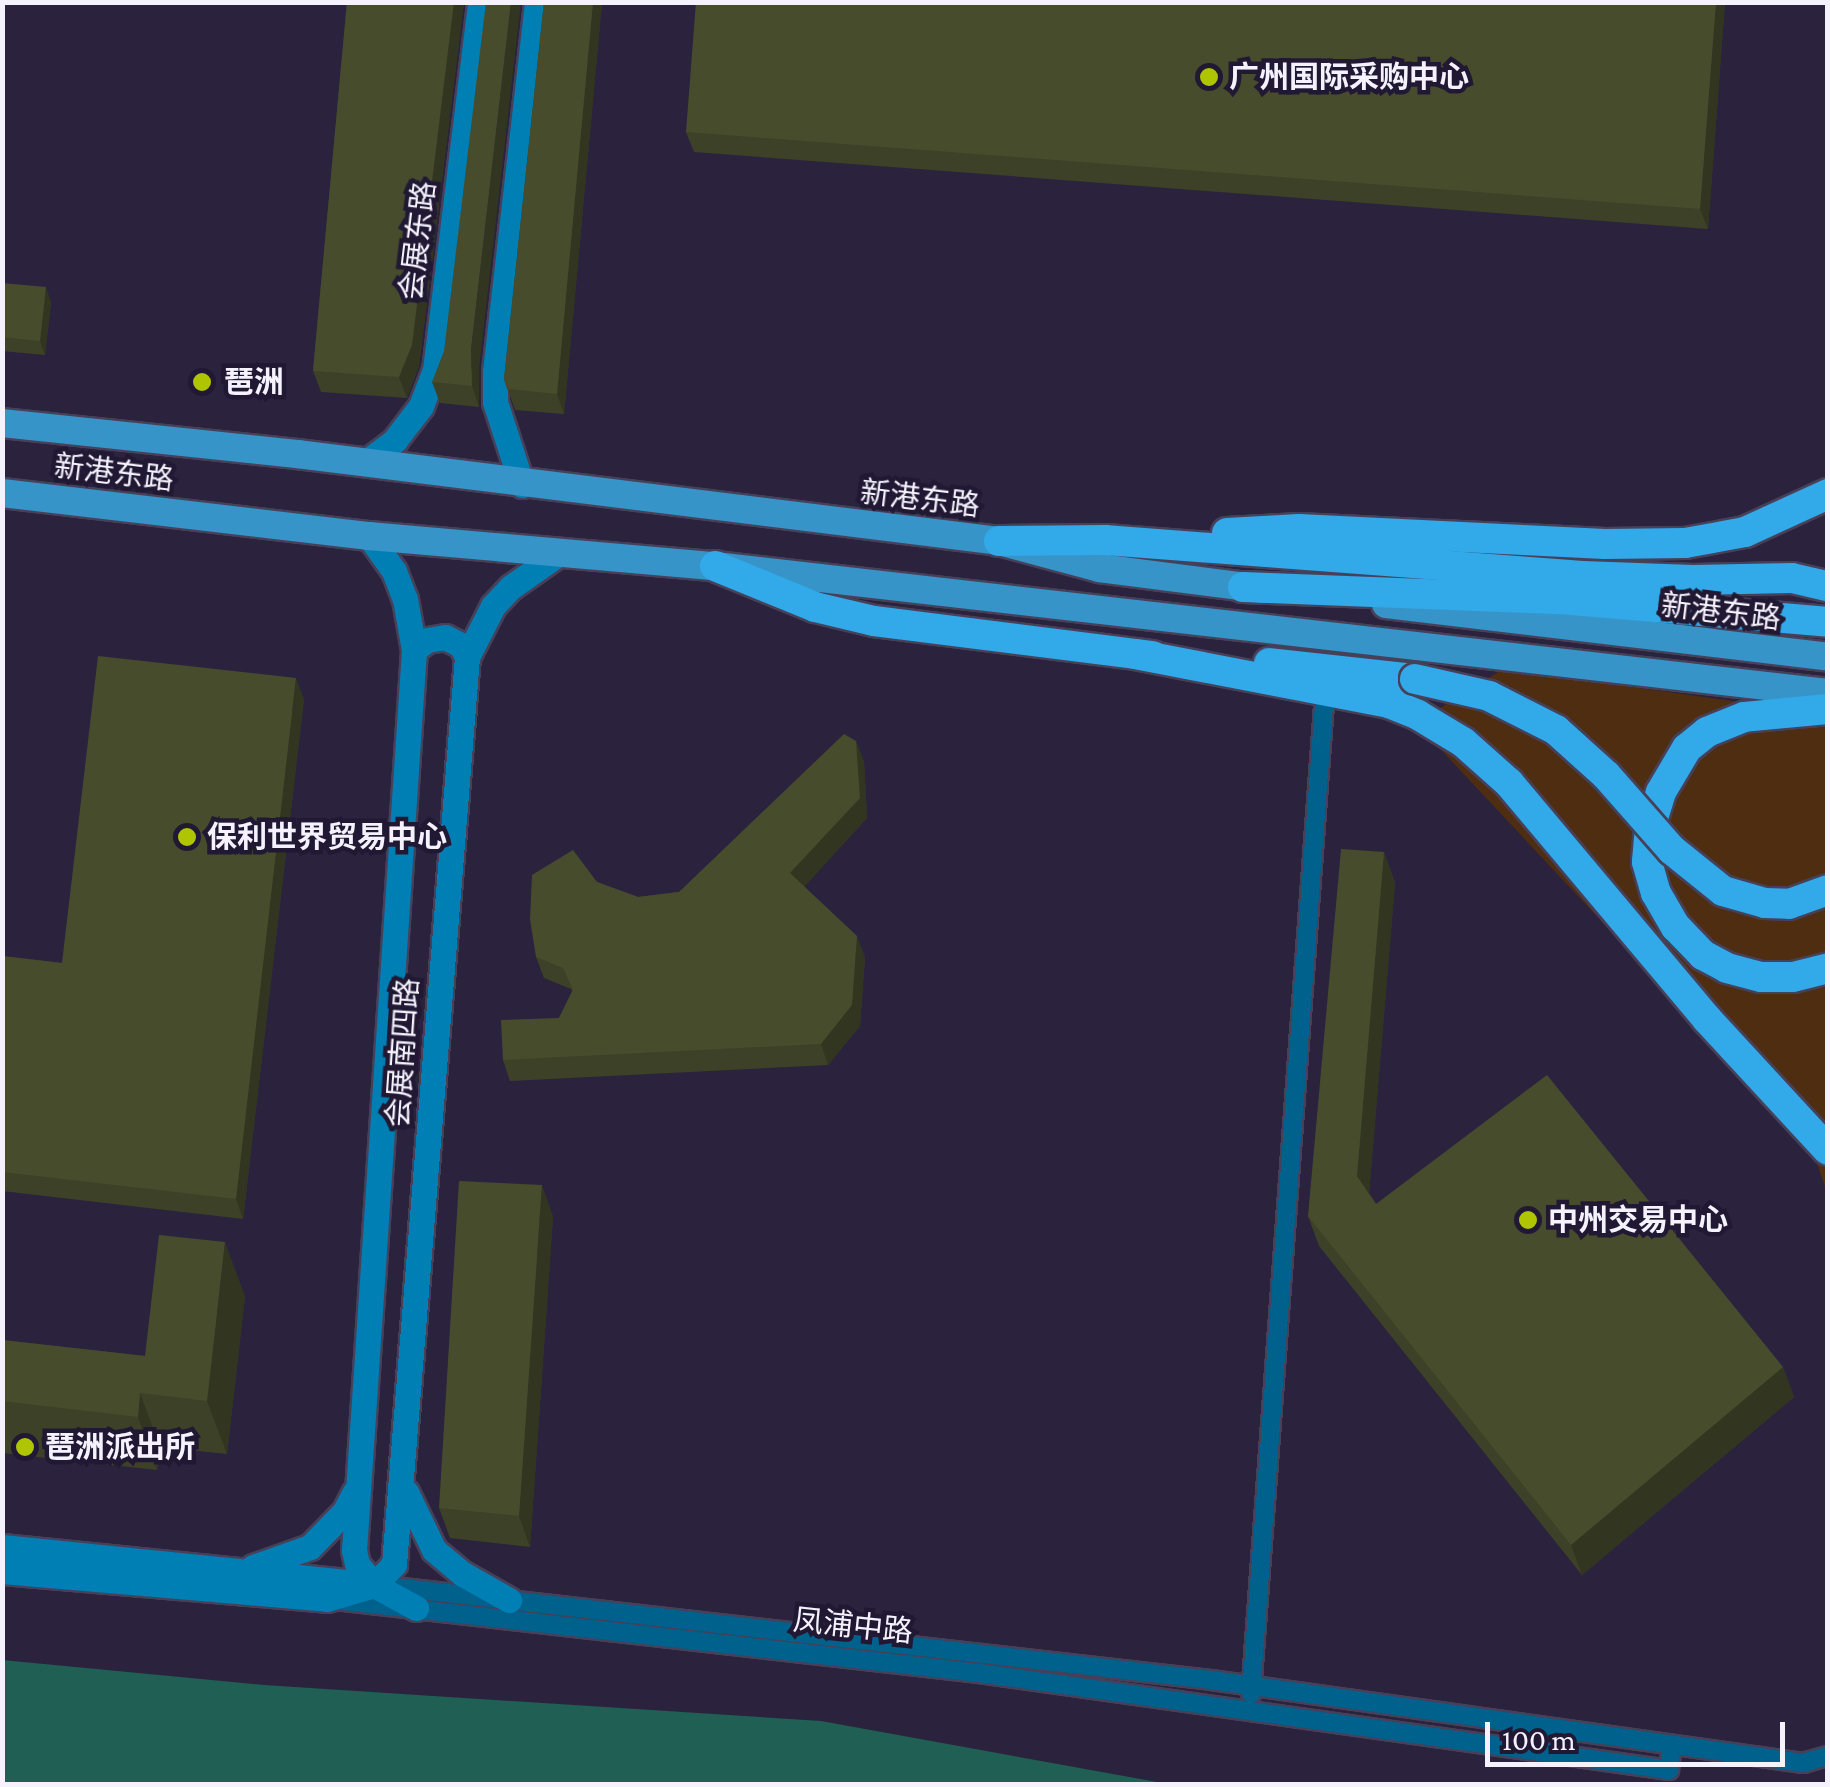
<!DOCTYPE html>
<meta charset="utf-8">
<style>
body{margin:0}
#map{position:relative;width:1830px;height:1787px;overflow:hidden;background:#2b233e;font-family:"Crimson Pro","Noto Sans SC",serif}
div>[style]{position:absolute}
.green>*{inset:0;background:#4f2d11}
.water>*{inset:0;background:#205f53}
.roads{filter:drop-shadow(2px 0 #474059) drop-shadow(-2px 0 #474059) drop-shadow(0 2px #474059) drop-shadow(0 -2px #474059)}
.street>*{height:18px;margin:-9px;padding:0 9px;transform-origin:9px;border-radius:9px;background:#00618c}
.secondary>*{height:25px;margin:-12.5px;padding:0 12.5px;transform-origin:12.5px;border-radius:12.5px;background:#007fb5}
.primary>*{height:28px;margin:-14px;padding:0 14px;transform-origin:14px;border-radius:14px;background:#3794c8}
.highway>*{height:30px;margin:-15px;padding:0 15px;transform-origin:15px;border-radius:15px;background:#32a9e8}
.bridges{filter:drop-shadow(2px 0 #474059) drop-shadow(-2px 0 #474059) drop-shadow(0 2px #474059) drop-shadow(0 -2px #474059)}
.highway-bridge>*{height:30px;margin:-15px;padding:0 15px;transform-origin:15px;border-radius:15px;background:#32a9e8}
.wall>*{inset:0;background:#3d4127}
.shaded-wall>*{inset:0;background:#323520}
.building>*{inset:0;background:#474c2d}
.dots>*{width:28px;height:28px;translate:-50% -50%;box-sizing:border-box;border:5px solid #211933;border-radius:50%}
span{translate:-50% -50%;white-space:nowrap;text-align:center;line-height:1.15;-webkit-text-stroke:9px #211933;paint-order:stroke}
.poi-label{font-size:30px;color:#f5f2fd;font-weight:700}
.left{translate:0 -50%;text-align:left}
.street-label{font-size:30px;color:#f5f2fd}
.frame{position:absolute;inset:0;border:5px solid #f5f2fd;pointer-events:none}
.scale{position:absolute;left:1485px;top:1722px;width:300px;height:45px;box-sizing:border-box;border:5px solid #f5f2fd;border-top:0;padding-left:12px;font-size:30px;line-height:35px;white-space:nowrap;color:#f5f2fd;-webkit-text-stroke:8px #211933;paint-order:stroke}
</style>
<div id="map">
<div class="green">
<i style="clip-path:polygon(1503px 669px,1827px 714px,1827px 1192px,1810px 1144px,1416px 723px)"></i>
</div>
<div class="water">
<i style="clip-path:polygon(2px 1660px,264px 1685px,821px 1721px,1168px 1784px,3px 1784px)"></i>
</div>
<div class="roads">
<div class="street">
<i style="left:385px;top:1586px;width:831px;rotate:6.49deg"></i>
<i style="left:1211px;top:1680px;width:598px;rotate:7.98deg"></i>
<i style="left:1803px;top:1763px;width:25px;rotate:-16deg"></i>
<i style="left:335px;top:1600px;width:648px;rotate:6.47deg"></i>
<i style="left:979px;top:1673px;width:697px;rotate:8deg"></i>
<i style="left:1669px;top:1770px;width:24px;rotate:-83deg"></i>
<i style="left:1251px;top:1694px;width:1006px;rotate:-85.78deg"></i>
</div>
<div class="secondary">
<i style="left:365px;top:463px;width:38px;rotate:-37deg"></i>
<i style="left:395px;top:440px;width:43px;rotate:-52.6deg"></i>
<i style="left:421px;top:406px;width:39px;rotate:-69deg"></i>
<i style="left:435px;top:370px;width:371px;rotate:-83deg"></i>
<i style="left:522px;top:485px;width:87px;rotate:-108deg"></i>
<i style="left:495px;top:402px;width:31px;rotate:-90deg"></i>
<i style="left:495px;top:371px;width:371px;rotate:-83.5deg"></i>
<i style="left:369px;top:536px;width:43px;rotate:54.5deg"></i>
<i style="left:394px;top:571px;width:30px;rotate:69deg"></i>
<i style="left:405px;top:599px;width:52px;rotate:80deg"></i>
<i style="left:414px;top:650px;width:902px;rotate:93.81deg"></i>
<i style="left:354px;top:1550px;width:14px;rotate:78deg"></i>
<i style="left:357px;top:1564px;width:27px;rotate:51deg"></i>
<i style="left:374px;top:1585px;width:48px;rotate:28.7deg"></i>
<i style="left:414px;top:650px;width:16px;rotate:-38deg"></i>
<i style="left:427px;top:640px;width:18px;rotate:-9deg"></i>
<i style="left:445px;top:637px;width:18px;rotate:27deg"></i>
<i style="left:461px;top:645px;width:13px;rotate:63deg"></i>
<i style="left:406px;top:1492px;width:64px;rotate:64.2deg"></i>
<i style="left:434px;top:1550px;width:38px;rotate:40deg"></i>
<i style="left:463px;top:1574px;width:53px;rotate:29.5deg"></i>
<i style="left:2px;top:1547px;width:364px;rotate:5.8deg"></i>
<i style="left:253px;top:1567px;width:60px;rotate:-19.3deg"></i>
<i style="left:310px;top:1547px;width:50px;rotate:-45.8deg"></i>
<i style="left:345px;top:1511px;width:20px;rotate:-63deg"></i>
<i style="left:2px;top:1571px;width:326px;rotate:4.9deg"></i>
<i style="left:327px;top:1599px;width:49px;rotate:-16.6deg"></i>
<i style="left:374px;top:1585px;width:29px;rotate:-46deg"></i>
<i style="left:394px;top:1564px;width:910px;rotate:-85.4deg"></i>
<i style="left:467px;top:657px;width:57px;rotate:-63deg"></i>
<i style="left:493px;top:606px;width:26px;rotate:-47deg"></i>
<i style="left:511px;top:587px;width:57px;rotate:-35.1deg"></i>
</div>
<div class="primary">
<i style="left:2px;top:423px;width:297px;rotate:6deg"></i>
<i style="left:297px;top:454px;width:707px;rotate:7.06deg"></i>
<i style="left:999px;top:541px;width:104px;rotate:15.1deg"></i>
<i style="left:1099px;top:568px;width:166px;rotate:7.3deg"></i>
<i style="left:2px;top:493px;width:370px;rotate:6.7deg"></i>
<i style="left:369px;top:536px;width:347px;rotate:5deg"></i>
<i style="left:715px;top:566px;width:1120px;rotate:6.51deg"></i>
<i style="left:1386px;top:604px;width:445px;rotate:6.8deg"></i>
</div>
<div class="highway">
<i style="left:1227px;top:533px;width:72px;rotate:-3.2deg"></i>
<i style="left:1299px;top:529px;width:306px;rotate:2.8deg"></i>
<i style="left:1605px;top:544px;width:80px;rotate:-0.7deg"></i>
<i style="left:1685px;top:543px;width:61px;rotate:-10.4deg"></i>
<i style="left:1745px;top:532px;width:91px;rotate:-24.6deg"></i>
<i style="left:999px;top:541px;width:106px;rotate:-0.5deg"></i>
<i style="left:1105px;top:540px;width:479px;rotate:4.3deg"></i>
<i style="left:1583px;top:576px;width:110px;rotate:2.1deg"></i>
<i style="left:1693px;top:580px;width:99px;rotate:-1.2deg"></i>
<i style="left:1792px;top:578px;width:37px;rotate:13deg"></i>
<i style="left:715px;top:566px;width:108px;rotate:22.3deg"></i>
<i style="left:815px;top:607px;width:61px;rotate:13.3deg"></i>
<i style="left:874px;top:621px;width:281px;rotate:7.2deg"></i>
<i style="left:1243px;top:587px;width:318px;rotate:2.2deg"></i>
<i style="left:1561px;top:599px;width:268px;rotate:4.9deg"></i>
<i style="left:1135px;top:654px;width:259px;rotate:10.9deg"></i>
<i style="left:1389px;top:703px;width:31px;rotate:22deg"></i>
<i style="left:1418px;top:715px;width:52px;rotate:31deg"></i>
<i style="left:1463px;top:742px;width:62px;rotate:41.7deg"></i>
<i style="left:1509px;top:783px;width:308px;rotate:50deg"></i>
<i style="left:1707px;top:1019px;width:178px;rotate:47.3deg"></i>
<i style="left:1269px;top:663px;width:147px;rotate:6.3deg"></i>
<i style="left:1828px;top:709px;width:84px;rotate:174.6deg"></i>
<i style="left:1744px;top:717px;width:40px;rotate:158deg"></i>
<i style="left:1707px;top:732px;width:26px;rotate:141deg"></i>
<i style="left:1687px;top:748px;width:51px;rotate:120.6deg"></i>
<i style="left:1661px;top:792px;width:37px;rotate:107deg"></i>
<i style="left:1650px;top:827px;width:35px;rotate:95deg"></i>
<i style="left:1647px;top:862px;width:32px;rotate:74deg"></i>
<i style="left:1656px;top:893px;width:39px;rotate:60deg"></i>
<i style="left:1676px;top:927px;width:39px;rotate:46deg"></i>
<i style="left:1703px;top:955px;width:27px;rotate:28deg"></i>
<i style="left:1727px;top:968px;width:35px;rotate:15deg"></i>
<i style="left:1761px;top:977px;width:32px"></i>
<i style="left:1793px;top:977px;width:36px;rotate:-14deg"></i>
</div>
</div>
<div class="bridges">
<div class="highway-bridge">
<i style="left:1415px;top:679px;width:76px;rotate:12.9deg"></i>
<i style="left:1489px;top:696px;width:75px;rotate:26.9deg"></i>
<i style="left:1556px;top:730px;width:67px;rotate:42deg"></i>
<i style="left:1606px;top:775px;width:100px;rotate:48.7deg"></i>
<i style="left:1672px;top:850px;width:65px;rotate:38.8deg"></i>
<i style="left:1723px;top:891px;width:44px;rotate:15.9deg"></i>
<i style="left:1765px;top:903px;width:24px;rotate:2deg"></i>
<i style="left:1789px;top:904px;width:41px;rotate:-19.7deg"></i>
</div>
</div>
<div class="wall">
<i style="clip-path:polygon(347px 2px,464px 2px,419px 366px,407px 398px,321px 392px,313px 371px)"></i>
<i style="clip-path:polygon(544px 2px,602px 2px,564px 414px,515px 410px,504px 379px)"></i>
<i style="clip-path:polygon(1725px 2px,1708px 229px,694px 152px,686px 132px)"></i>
<i style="clip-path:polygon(2px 283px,51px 302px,45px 355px,2px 351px)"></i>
<i style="clip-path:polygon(479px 369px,479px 407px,440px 403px,432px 382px)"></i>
<i style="clip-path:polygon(304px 699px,243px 1219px,2px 1191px,2px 956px,62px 963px)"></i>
<i style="clip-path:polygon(856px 741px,864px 762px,867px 818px,804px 886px,865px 957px,860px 1026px,828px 1065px,510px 1081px,503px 1060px,559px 1018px,572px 991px,571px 989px,544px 978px,536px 957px,597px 882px,638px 897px,679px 892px)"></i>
<i style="clip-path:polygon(1384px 852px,1395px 883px,1369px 1193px,1376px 1204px,1783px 1367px,1794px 1397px,1582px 1575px,1319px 1246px,1308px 1216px)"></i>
<i style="clip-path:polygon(553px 1216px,530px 1547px,450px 1538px,439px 1508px)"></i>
<i style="clip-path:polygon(245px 1296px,227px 1454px,160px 1447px,157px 1470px,2px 1453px,2px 1340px,145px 1356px)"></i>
</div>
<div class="shaded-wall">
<i style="clip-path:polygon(454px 2px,464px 2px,419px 366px,407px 398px,399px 377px)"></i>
<i style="clip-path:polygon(511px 2px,521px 2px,479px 369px,479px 407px,472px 386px,471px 349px)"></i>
<i style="clip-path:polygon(593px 2px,602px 2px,564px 414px,557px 394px)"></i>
<i style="clip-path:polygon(1716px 2px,1725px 2px,1708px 229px,1700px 209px)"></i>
<i style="clip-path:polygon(46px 287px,51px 302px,45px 355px,40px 341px)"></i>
<i style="clip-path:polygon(296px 678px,304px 699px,243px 1219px,236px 1199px)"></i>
<i style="clip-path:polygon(856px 741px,864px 762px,867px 818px,798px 894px,790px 873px)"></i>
<i style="clip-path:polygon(1384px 852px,1395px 883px,1368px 1206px,1357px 1176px)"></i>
<i style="clip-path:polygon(857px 936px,865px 957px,860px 1026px,828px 1065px,821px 1044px)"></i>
<i style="clip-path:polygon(542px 1185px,553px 1216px,530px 1547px,519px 1516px)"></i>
<i style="clip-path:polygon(225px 1242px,245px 1296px,227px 1454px,207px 1401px)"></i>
<i style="clip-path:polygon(1783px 1367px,1794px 1397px,1582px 1575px,1571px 1545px)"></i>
<i style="clip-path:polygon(140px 1393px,160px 1447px,157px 1470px,138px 1417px)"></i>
</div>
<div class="building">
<i style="clip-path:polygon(347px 2px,454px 2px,412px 345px,399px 377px,313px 371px)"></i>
<i style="clip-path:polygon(486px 2px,511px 2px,471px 349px,472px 386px,432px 382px,444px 351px)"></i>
<i style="clip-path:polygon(544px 2px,593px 2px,557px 394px,507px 389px,504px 379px)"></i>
<i style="clip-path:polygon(696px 2px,1716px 2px,1700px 209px,686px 132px)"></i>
<i style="clip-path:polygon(2px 283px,46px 287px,40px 341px,2px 337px)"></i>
<i style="clip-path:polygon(98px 656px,296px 678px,236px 1199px,2px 1172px,2px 956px,62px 963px)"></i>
<i style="clip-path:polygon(844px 734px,856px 741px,860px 798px,790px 873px,857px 936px,852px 1005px,821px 1044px,503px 1060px,501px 1020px,559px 1018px,573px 990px,563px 968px,536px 957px,530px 919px,532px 875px,573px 850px,597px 882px,638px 897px,679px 892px)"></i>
<i style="clip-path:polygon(1341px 849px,1384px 852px,1357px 1176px,1376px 1204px,1547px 1075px,1783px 1367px,1571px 1545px,1308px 1216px)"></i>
<i style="clip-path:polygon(459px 1181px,542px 1185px,519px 1516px,439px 1508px)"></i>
<i style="clip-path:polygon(159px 1235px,225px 1242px,207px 1401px,140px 1393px,138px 1417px,2px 1401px,2px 1340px,145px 1356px)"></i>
</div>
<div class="dots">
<i style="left:1209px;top:77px;background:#b0c502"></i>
<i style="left:202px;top:382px;background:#b0c502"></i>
<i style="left:187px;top:837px;background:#b0c502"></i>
<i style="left:1528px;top:1220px;background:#b0c502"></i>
<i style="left:25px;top:1447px;background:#b0c502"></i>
</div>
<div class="poi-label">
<span class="left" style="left:1229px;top:77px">广州国际采购中心</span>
<span class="left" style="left:224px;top:382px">琶洲</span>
<span class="left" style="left:207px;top:837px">保利世界贸易中心</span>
<span class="left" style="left:1548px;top:1220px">中州交易中心</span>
<span class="left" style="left:45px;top:1447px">琶洲派出所</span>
</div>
<div class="street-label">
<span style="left:418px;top:241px;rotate:-83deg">会展东路</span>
<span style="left:114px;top:473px;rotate:7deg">新港东路</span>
<span style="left:920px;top:499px;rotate:7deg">新港东路</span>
<span style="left:1721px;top:612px;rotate:7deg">新港东路</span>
<span style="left:403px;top:1053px;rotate:-86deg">会展南四路</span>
<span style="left:853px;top:1626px;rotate:6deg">凤浦中路</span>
</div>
<div class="frame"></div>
<div class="scale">100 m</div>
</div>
